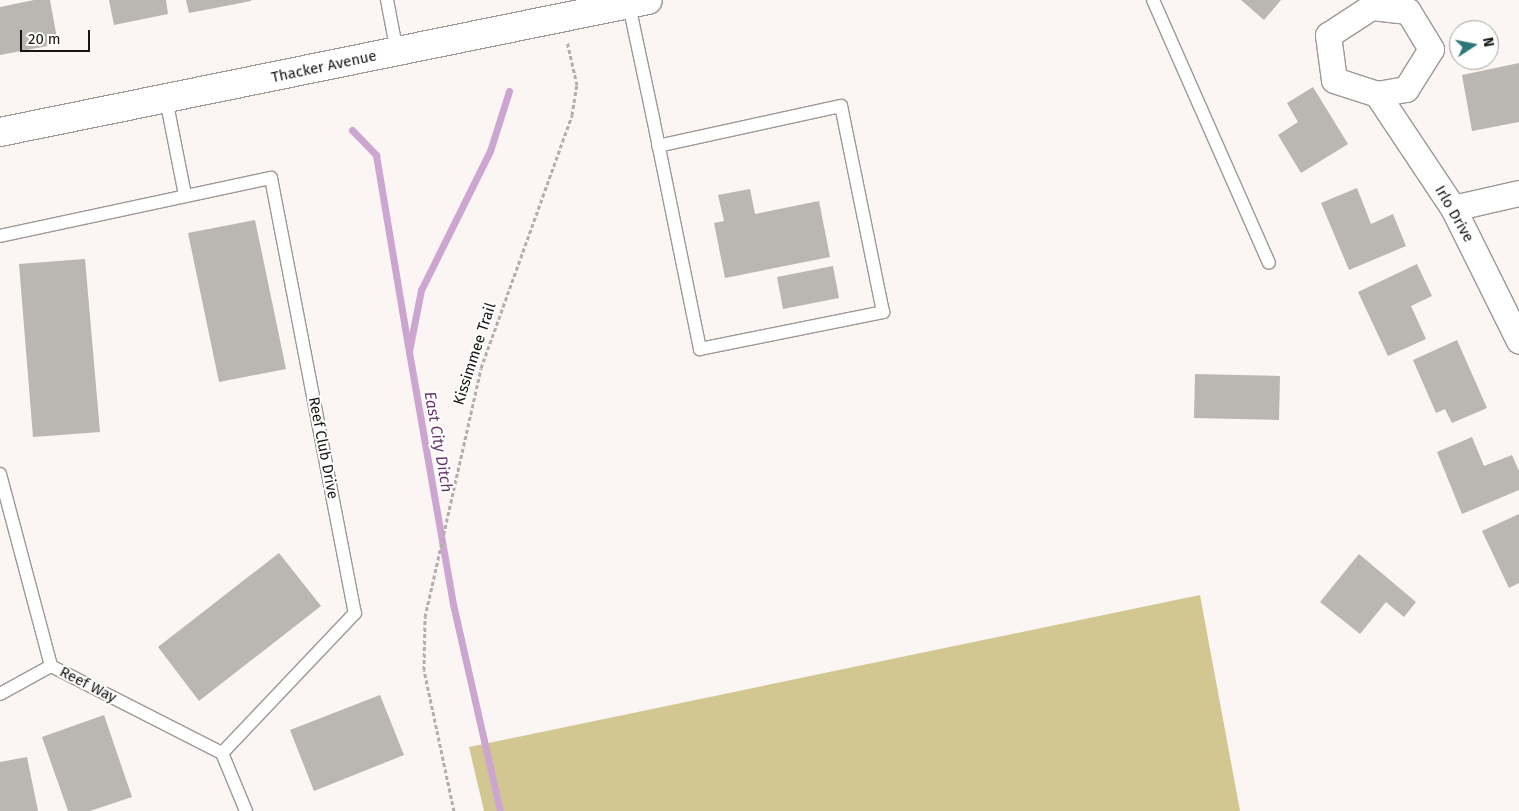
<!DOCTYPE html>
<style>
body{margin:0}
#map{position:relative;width:1519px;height:811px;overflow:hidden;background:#fbf5f4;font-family:"Fira Sans",sans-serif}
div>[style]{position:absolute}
.forest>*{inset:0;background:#d2c791}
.stream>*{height:7px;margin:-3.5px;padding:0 3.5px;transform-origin:3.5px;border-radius:3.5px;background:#cca6d0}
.building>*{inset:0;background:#bab6b2}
.path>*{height:3px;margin-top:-1.5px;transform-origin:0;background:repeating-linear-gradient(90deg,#b3aead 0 4px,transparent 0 6.5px)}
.roads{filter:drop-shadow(1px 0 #9e9897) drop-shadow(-1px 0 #9e9897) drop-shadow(0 1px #9e9897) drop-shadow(0 -1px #9e9897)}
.service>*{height:12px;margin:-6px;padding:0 6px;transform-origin:6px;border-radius:6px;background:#fff}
.minor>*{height:25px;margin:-12.5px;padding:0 12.5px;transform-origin:12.5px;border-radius:12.5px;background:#fff}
.tertiary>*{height:28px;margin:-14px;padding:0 14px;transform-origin:14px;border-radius:14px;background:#fff}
span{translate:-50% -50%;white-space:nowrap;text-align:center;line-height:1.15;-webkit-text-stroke:4px #fff;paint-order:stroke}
.street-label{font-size:15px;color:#171514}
.water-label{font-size:16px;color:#66366b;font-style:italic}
.north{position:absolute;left:1449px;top:20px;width:50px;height:50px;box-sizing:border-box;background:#fff;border:1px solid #a2a1a1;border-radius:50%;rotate:79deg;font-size:14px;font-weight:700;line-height:20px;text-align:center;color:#171514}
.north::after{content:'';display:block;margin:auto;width:18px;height:22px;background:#2d777a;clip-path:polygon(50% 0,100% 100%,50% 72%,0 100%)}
.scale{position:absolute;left:20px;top:30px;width:70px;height:22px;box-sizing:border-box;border:2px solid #171514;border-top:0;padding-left:6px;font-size:15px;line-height:18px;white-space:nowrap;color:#171514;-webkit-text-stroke:4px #fff;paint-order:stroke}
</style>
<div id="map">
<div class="forest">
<i style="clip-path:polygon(1200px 595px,1240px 811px,484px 811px,469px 747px)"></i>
</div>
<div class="stream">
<i style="left:352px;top:130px;width:35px;rotate:46deg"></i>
<i style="left:376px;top:155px;width:195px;rotate:80.5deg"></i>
<i style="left:500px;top:811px;width:212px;rotate:-102.8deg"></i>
<i style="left:453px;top:604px;width:257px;rotate:-99.9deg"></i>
<i style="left:409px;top:351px;width:62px;rotate:-78.9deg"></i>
<i style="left:421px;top:290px;width:155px;rotate:-63.6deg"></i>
<i style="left:490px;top:151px;width:63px;rotate:-72.4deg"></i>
</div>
<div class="building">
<i style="clip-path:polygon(34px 0,50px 0,58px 44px,0 55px,0 7px)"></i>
<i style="clip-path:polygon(109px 0,166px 0,168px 14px,114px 25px)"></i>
<i style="clip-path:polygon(186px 0,251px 0,251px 1px,189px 13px)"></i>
<i style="clip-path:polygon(1241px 0,1281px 0,1264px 20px)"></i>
<i style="clip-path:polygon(1519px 63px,1519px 122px,1472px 131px,1462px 75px)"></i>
<i style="clip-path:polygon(1313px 87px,1348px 144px,1301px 173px,1278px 135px,1298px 122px,1287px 103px)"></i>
<i style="clip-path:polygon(1357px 188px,1371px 224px,1393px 214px,1406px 246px,1349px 270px,1321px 203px)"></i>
<i style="clip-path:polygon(750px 189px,755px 214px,819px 201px,830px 257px,725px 278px,714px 223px,724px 221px,718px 195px)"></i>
<i style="clip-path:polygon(255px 220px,286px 369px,219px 382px,188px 233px)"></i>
<i style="clip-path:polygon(85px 259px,100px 432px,33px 437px,19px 264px)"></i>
<i style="clip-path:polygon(1417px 264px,1432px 296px,1411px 306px,1426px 339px,1388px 356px,1358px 292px)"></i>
<i style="clip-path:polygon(833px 266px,839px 298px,783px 309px,777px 277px)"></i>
<i style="clip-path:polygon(1457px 340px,1487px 408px,1452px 423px,1445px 409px,1436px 413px,1413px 360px)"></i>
<i style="clip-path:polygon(1195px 374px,1280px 376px,1279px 420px,1194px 418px)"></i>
<i style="clip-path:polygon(1472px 437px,1484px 466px,1512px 455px,1519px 471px,1519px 490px,1462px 514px,1437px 452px)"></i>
<i style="clip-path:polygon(1519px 514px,1519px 583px,1509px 588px,1482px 531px)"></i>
<i style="clip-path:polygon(279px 553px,321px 606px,199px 701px,158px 647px)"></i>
<i style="clip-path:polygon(1359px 554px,1416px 602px,1404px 617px,1386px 602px,1360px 634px,1320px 602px)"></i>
<i style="clip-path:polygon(380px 695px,404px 755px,314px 791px,290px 730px)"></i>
<i style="clip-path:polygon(104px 715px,132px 797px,90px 811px,68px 811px,42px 737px)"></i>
<i style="clip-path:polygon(27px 757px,38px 811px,0 811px,0 762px)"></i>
</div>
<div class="path">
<i style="left:454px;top:811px;width:144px;rotate:-102deg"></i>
<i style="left:424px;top:670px;width:53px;rotate:-88.9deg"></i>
<i style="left:425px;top:617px;width:255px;rotate:-77.3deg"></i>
<i style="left:481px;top:368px;width:269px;rotate:-70.2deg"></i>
<i style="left:572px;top:115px;width:30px;rotate:-81deg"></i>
<i style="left:577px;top:85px;width:45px;rotate:-102.8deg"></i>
</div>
<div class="roads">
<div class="service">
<i style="left:387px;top:0;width:53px;rotate:79.1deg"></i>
<i style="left:1153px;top:0;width:287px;rotate:66.2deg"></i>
<i style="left:629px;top:5px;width:116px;rotate:78deg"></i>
<i style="left:653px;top:118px;width:236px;rotate:78.5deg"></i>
<i style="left:700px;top:349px;width:187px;rotate:-11.4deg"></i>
<i style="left:883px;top:312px;width:210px;rotate:-101.5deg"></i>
<i style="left:841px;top:106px;width:187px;rotate:167.7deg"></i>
<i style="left:166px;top:99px;width:98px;rotate:78.8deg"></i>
<i style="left:0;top:236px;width:277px;rotate:-12.1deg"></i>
<i style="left:271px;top:178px;width:443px;rotate:79.1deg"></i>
<i style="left:355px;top:613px;width:193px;rotate:133.5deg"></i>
<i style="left:0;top:474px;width:199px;rotate:75.1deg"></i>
<i style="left:51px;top:666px;width:192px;rotate:27deg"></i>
<i style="left:0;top:694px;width:58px;rotate:-28.8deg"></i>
<i style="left:222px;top:753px;width:63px;rotate:67.5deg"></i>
</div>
<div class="minor">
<i style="left:1377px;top:94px;width:29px;rotate:-10deg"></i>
<i style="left:1406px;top:89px;width:47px;rotate:-58deg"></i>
<i style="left:1431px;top:49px;width:44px;rotate:-121.2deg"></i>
<i style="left:1408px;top:11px;width:37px;rotate:-174deg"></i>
<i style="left:1371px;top:7px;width:51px;rotate:146.9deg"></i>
<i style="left:1328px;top:35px;width:45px;rotate:82.4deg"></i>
<i style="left:1334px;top:80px;width:45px;rotate:18deg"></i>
<i style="left:1377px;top:94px;width:137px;rotate:56.3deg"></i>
<i style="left:1453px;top:208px;width:148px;rotate:63.6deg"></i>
<i style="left:1453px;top:208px;width:68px;rotate:-12.8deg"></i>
</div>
<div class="tertiary">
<i style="left:0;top:132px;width:661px;rotate:-11.51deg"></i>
</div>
</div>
<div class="street-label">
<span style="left:324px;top:67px;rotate:-12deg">Thacker Avenue</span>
<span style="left:1454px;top:214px;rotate:60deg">Irlo Drive</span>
<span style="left:475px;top:354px;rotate:-72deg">Kissimmee Trail</span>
<span style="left:323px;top:448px;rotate:79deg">Reef Club Drive</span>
<span style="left:88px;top:685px;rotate:27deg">Reef Way</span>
</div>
<div class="water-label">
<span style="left:438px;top:442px;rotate:80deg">East City Ditch</span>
</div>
<div class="north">N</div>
<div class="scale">20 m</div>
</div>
